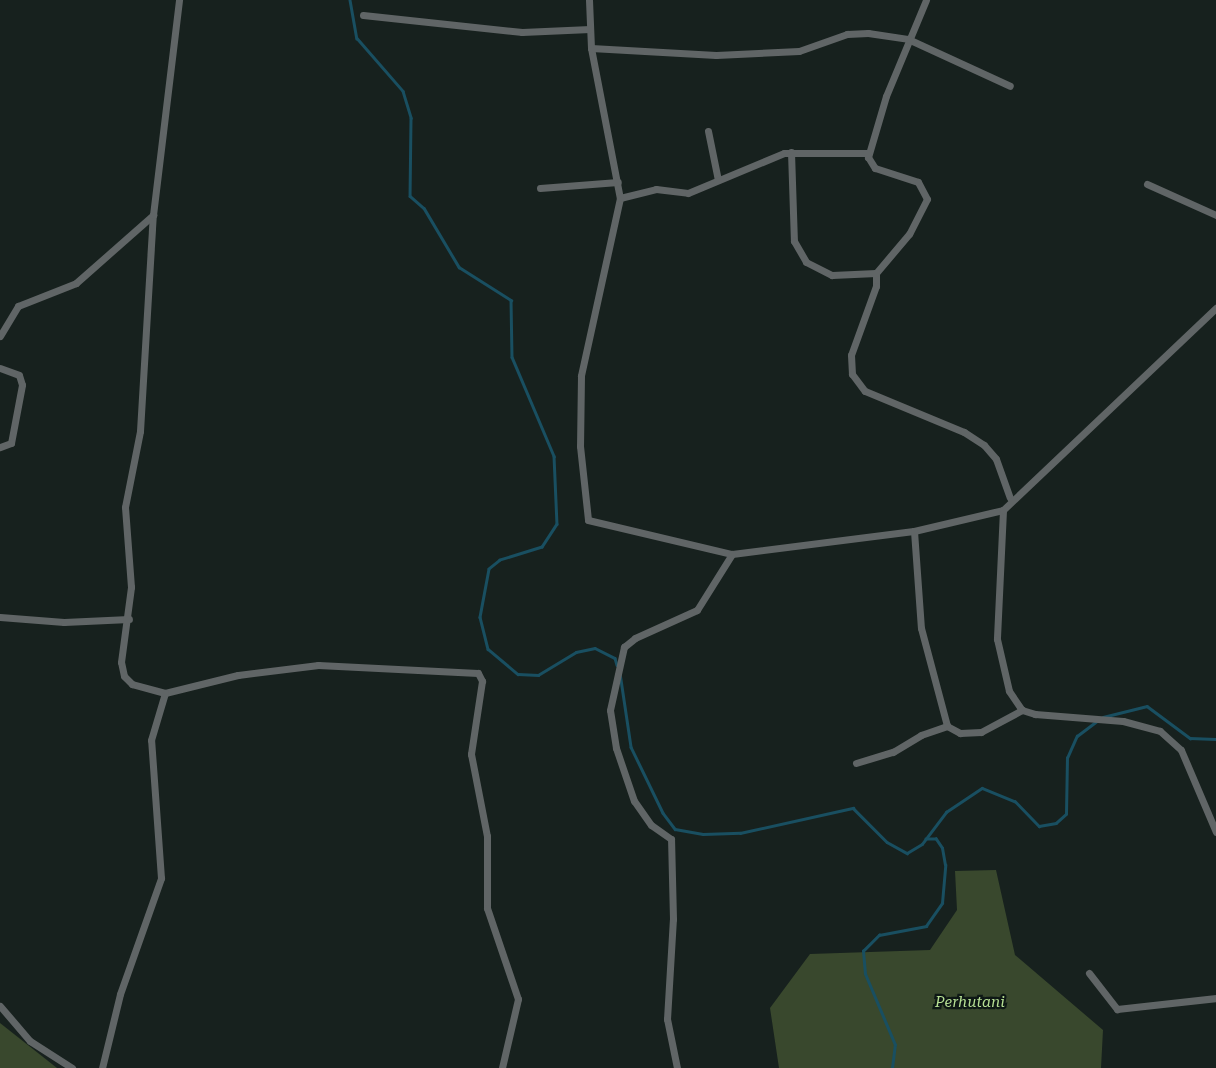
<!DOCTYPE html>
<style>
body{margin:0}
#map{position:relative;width:1216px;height:1068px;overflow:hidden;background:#17211e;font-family:"Roboto Serif",serif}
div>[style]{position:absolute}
.green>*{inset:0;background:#39482d}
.stream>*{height:2.5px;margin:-1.25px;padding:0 1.25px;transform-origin:1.25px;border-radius:1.25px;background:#194f61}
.minor>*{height:7px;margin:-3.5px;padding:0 3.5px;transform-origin:3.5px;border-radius:3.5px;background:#606566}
span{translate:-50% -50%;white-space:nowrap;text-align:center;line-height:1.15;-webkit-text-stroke:4.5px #0e1815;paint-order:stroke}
.park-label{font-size:15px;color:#b6df93;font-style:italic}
</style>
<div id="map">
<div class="green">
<i style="clip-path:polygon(996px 870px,1015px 955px,1103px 1030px,1101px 1068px,779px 1068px,770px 1008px,810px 954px,930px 950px,957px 910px,955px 871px)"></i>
<i style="clip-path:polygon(0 1023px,57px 1068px,0 1068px)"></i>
</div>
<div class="stream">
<i style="left:350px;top:0;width:39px;rotate:80deg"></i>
<i style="left:357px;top:38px;width:70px;rotate:49deg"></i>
<i style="left:403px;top:91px;width:28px;rotate:73deg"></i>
<i style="left:411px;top:118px;width:78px;rotate:90.7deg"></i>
<i style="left:410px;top:196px;width:18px;rotate:41deg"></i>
<i style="left:424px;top:208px;width:69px;rotate:59.3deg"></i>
<i style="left:459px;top:267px;width:62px;rotate:32.4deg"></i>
<i style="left:511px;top:300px;width:57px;rotate:89deg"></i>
<i style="left:512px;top:357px;width:108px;rotate:67deg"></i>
<i style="left:554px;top:456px;width:68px;rotate:87.5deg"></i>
<i style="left:557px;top:524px;width:27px;rotate:123deg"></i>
<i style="left:542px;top:547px;width:44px;rotate:162.8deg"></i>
<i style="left:500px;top:560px;width:14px;rotate:141deg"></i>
<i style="left:489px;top:569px;width:49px;rotate:100.6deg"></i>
<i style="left:480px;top:617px;width:33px;rotate:76deg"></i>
<i style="left:488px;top:649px;width:39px;rotate:40deg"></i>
<i style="left:518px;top:674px;width:20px;rotate:3deg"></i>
<i style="left:538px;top:675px;width:44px;rotate:-31.2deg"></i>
<i style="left:576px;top:652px;width:19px;rotate:-12deg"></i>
<i style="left:595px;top:648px;width:22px;rotate:27deg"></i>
<i style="left:615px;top:658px;width:7px;rotate:74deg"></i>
<i style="left:620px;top:673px;width:75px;rotate:81.5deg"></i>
<i style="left:631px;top:747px;width:73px;rotate:64.1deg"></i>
<i style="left:663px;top:813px;width:20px;rotate:53deg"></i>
<i style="left:675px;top:829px;width:28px;rotate:10deg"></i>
<i style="left:703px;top:834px;width:37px;rotate:-2deg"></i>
<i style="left:740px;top:833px;width:116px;rotate:-12.5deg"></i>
<i style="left:853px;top:808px;width:48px;rotate:45deg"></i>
<i style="left:887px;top:842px;width:23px;rotate:29deg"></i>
<i style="left:907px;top:853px;width:17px;rotate:-31deg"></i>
<i style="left:922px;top:844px;width:40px;rotate:-53deg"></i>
<i style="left:946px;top:812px;width:43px;rotate:-33.7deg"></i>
<i style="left:982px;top:788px;width:35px;rotate:22deg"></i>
<i style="left:1015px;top:801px;width:35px;rotate:46deg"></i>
<i style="left:1039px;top:826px;width:17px;rotate:-10deg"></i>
<i style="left:1056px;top:823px;width:13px;rotate:-42deg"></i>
<i style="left:1066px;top:814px;width:56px;rotate:-89deg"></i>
<i style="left:1067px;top:758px;width:24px;rotate:-66deg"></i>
<i style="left:1077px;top:736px;width:26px;rotate:-37deg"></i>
<i style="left:1103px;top:717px;width:45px;rotate:-14deg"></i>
<i style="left:1147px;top:706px;width:54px;rotate:36.7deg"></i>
<i style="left:1190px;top:738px;width:26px;rotate:2deg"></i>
<i style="left:892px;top:1068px;width:23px;rotate:-83deg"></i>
<i style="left:895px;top:1045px;width:77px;rotate:-112.9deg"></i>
<i style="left:865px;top:974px;width:23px;rotate:-95deg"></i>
<i style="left:863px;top:951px;width:23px;rotate:-45deg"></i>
<i style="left:879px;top:935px;width:48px;rotate:-10.8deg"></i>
<i style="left:926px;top:926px;width:28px;rotate:-55deg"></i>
<i style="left:942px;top:903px;width:38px;rotate:-85deg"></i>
<i style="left:945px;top:865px;width:17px;rotate:-100deg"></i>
<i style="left:942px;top:848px;width:11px;rotate:-124deg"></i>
<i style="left:936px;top:839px;width:10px;rotate:180deg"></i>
</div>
<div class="minor">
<i style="left:589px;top:0;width:48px;rotate:87.6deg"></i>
<i style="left:591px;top:48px;width:153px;rotate:79.1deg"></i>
<i style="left:620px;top:198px;width:182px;rotate:102.4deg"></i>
<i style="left:581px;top:376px;width:70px;rotate:90.8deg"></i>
<i style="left:580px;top:446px;width:74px;rotate:83.8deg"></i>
<i style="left:588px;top:520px;width:148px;rotate:13.3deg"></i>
<i style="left:732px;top:554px;width:183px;rotate:-7.2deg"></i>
<i style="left:914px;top:531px;width:91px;rotate:-13.3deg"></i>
<i style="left:1003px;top:510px;width:129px;rotate:92.7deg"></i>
<i style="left:997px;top:639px;width:53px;rotate:77deg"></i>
<i style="left:1009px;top:691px;width:23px;rotate:56deg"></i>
<i style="left:1022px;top:710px;width:14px;rotate:17deg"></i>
<i style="left:1035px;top:714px;width:88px;rotate:4.5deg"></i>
<i style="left:1123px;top:721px;width:38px;rotate:15deg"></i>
<i style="left:1160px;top:731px;width:28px;rotate:42deg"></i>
<i style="left:1181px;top:750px;width:89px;rotate:66.9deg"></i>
<i style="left:926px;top:0;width:104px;rotate:112.6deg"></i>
<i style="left:886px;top:96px;width:64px;rotate:106.4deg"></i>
<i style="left:868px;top:157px;width:13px;rotate:58deg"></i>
<i style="left:875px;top:168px;width:45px;rotate:18deg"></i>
<i style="left:918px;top:182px;width:19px;rotate:62deg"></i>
<i style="left:927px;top:199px;width:39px;rotate:117deg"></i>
<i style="left:909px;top:234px;width:51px;rotate:130.2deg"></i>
<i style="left:876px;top:273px;width:13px;rotate:90deg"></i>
<i style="left:876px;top:286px;width:73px;rotate:109.9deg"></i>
<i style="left:851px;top:355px;width:19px;rotate:87deg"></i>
<i style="left:852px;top:374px;width:21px;rotate:53deg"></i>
<i style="left:865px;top:391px;width:107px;rotate:22.5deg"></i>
<i style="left:964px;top:432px;width:24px;rotate:33deg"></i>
<i style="left:984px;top:445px;width:18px;rotate:49deg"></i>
<i style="left:996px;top:459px;width:41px;rotate:70.3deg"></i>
<i style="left:363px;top:15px;width:160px;rotate:6.1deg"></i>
<i style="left:522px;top:32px;width:68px;rotate:-2.5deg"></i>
<i style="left:591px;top:48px;width:125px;rotate:3.2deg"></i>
<i style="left:716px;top:55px;width:83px;rotate:-2.8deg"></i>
<i style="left:799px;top:51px;width:51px;rotate:-19.5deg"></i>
<i style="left:847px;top:34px;width:21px;rotate:-3deg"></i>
<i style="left:868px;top:33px;width:40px;rotate:8.5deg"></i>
<i style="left:908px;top:39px;width:112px;rotate:24.7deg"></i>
<i style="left:708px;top:131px;width:50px;rotate:78.5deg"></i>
<i style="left:791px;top:152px;width:89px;rotate:88.1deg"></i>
<i style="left:794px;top:241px;width:24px;rotate:60deg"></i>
<i style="left:806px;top:262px;width:29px;rotate:27deg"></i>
<i style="left:832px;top:275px;width:44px;rotate:-2.6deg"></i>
<i style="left:1147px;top:184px;width:76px;rotate:24.2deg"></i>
<i style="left:540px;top:188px;width:78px;rotate:-4.4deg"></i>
<i style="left:620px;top:198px;width:37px;rotate:-14deg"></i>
<i style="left:656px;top:189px;width:32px;rotate:7deg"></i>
<i style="left:688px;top:193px;width:104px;rotate:-22.6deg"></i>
<i style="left:784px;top:153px;width:84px"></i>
<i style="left:0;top:336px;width:35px;rotate:-59deg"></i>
<i style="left:18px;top:306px;width:62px;rotate:-21.6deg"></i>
<i style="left:76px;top:283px;width:103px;rotate:-41.4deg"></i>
<i style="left:0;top:368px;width:20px;rotate:20deg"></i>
<i style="left:19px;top:375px;width:10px;rotate:73deg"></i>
<i style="left:22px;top:385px;width:59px;rotate:100.7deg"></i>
<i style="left:11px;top:443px;width:12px;rotate:160deg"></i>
<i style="left:1003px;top:510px;width:294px;rotate:-43.5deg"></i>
<i style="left:914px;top:531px;width:97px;rotate:85.9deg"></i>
<i style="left:921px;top:628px;width:101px;rotate:75.1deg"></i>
<i style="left:947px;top:726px;width:15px;rotate:28deg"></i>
<i style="left:960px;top:733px;width:21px;rotate:-3deg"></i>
<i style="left:981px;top:732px;width:47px;rotate:-28.2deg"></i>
<i style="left:0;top:617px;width:64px;rotate:4.5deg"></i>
<i style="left:64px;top:622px;width:65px;rotate:-2.6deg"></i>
<i style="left:165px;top:693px;width:75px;rotate:-13.9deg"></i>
<i style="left:238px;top:675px;width:81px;rotate:-7.1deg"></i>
<i style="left:318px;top:665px;width:160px;rotate:2.9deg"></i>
<i style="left:478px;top:673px;width:9px;rotate:63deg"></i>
<i style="left:482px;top:681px;width:74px;rotate:98.6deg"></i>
<i style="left:471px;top:754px;width:84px;rotate:79deg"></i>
<i style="left:487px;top:836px;width:72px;rotate:90deg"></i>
<i style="left:487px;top:908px;width:96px;rotate:71.2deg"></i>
<i style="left:518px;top:999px;width:71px;rotate:103.1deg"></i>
<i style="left:856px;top:763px;width:39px;rotate:-17deg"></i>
<i style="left:893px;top:752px;width:33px;rotate:-31deg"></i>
<i style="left:921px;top:735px;width:28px;rotate:-19deg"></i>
<i style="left:1089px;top:973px;width:46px;rotate:52.1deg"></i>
<i style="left:1117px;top:1009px;width:100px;rotate:-6.3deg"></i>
<i style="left:0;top:1006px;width:46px;rotate:49.4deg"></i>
<i style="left:30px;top:1041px;width:50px;rotate:32.7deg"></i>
<i style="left:102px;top:1068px;width:76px;rotate:-76.3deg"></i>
<i style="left:120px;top:994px;width:123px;rotate:-70.5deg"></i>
<i style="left:161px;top:878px;width:138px;rotate:-94.1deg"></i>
<i style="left:151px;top:740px;width:49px;rotate:-73.4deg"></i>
<i style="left:165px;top:693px;width:34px;rotate:-165deg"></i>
<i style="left:132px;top:684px;width:11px;rotate:-135deg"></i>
<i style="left:124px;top:676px;width:14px;rotate:-102deg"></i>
<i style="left:121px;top:662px;width:76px;rotate:-82.4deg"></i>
<i style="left:131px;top:587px;width:80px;rotate:-94.3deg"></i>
<i style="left:125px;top:507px;width:77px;rotate:-78.8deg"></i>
<i style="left:140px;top:431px;width:216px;rotate:-86.6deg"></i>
<i style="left:153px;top:215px;width:217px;rotate:-83.1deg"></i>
<i style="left:677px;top:1068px;width:50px;rotate:-101.5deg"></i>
<i style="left:667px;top:1019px;width:100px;rotate:-86.6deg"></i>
<i style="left:673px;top:919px;width:80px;rotate:-91.4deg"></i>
<i style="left:671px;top:839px;width:24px;rotate:-145deg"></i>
<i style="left:651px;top:825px;width:29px;rotate:-125deg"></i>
<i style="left:634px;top:801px;width:56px;rotate:-108.8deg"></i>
<i style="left:616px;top:748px;width:38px;rotate:-99deg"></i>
<i style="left:610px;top:710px;width:65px;rotate:-77.5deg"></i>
<i style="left:624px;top:647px;width:14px;rotate:-39deg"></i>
<i style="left:635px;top:638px;width:68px;rotate:-24.3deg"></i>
<i style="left:697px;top:610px;width:66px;rotate:-58deg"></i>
</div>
<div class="park-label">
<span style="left:970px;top:1003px">Perhutani</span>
</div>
</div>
